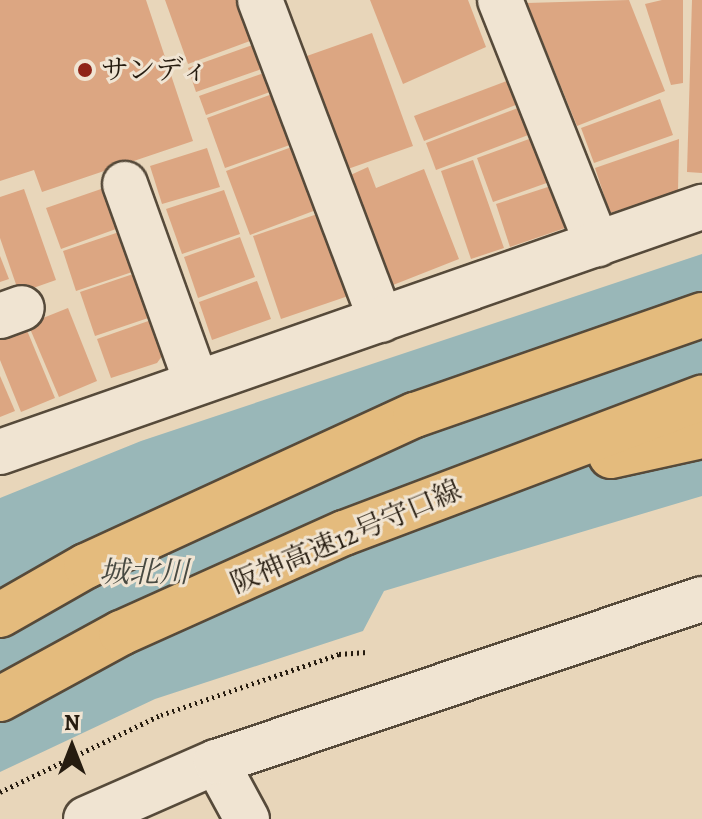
<!DOCTYPE html>
<meta charset="utf-8">
<style>
body{margin:0}
#map{position:relative;width:702px;height:819px;overflow:hidden;background:#e8d6ba;font-family:Alegreya,"Noto Serif JP",serif}
div>[style]{position:absolute}
.water>*{inset:0;background:#99b7b8}
.building>*{inset:0;background:#dca682}
.path>*{height:5px;margin-top:-2.5px;transform-origin:0;background:repeating-linear-gradient(90deg,#261c10 0 2px,transparent 0 6px)}
.roads{filter:drop-shadow(2px 0 #564a3a) drop-shadow(-2px 0 #564a3a) drop-shadow(0 2px #564a3a) drop-shadow(0 -2px #564a3a)}
.minor>*{height:44px;margin:-22px;padding:0 22px;transform-origin:22px;border-radius:22px;background:#f0e4d2}
.highway>*{height:44px;margin:-22px;padding:0 22px;transform-origin:22px;border-radius:22px;background:#e4bb7d}
.dots>*{width:22px;height:22px;translate:-50% -50%;box-sizing:border-box;border:4px solid #f0e4d2;border-radius:50%}
span{translate:-50% -50%;white-space:nowrap;text-align:center;line-height:1.15;-webkit-text-stroke:6px #f0e4d2;paint-order:stroke}
.poi-label{font-size:28px;color:#261c10}
.left{translate:0 -50%;text-align:left}
.street-label{font-size:28px;color:#261c10}
.water-label{font-size:30px;color:#484a42;font-style:italic}
.north{position:absolute;left:32px;top:707px;width:80px;height:80px;-webkit-text-stroke:6px #f0e4d2;paint-order:stroke;rotate:0deg;font-size:22px;font-weight:700;line-height:32px;text-align:center;color:#261c10}
.north::after{content:'';display:block;margin:auto;width:28px;height:36px;background:#261c10;clip-path:polygon(50% 0,100% 100%,50% 72%,0 100%)}
</style>
<div id="map">
<div class="water">
<i style="clip-path:polygon(702px 254px,702px 496px,384px 591px,363px 631px,155px 699px,0 772px,0 498px,141px 441px)"></i>
</div>
<div class="building">
<i style="clip-path:polygon(0 0,146px 0,193px 141px,42px 192px,34px 170px,0 181px)"></i>
<i style="clip-path:polygon(165px 0,247px 0,261px 37px,188px 64px)"></i>
<i style="clip-path:polygon(370px 0,468px 0,486px 47px,403px 84px)"></i>
<i style="clip-path:polygon(629px 0,665px 91px,577px 126px,527px 3px)"></i>
<i style="clip-path:polygon(662px 0,683px 0,683px 83px,671px 85px,645px 4px)"></i>
<i style="clip-path:polygon(692px 0,702px 0,702px 173px,687px 172px)"></i>
<i style="clip-path:polygon(372px 33px,413px 146px,345px 170px,304px 57px)"></i>
<i style="clip-path:polygon(264px 41px,273px 65px,196px 92px,188px 68px)"></i>
<i style="clip-path:polygon(275px 69px,281px 88px,206px 115px,199px 96px)"></i>
<i style="clip-path:polygon(517px 77px,526px 101px,424px 141px,414px 116px)"></i>
<i style="clip-path:polygon(283px 90px,301px 141px,225px 168px,207px 118px)"></i>
<i style="clip-path:polygon(660px 99px,673px 135px,594px 163px,581px 128px)"></i>
<i style="clip-path:polygon(526px 105px,536px 132px,436px 170px,426px 143px)"></i>
<i style="clip-path:polygon(540px 135px,555px 180px,493px 202px,477px 158px)"></i>
<i style="clip-path:polygon(679px 139px,678px 191px,610px 213px,595px 168px)"></i>
<i style="clip-path:polygon(300px 144px,324px 207px,250px 235px,226px 171px)"></i>
<i style="clip-path:polygon(207px 148px,220px 187px,162px 204px,150px 166px)"></i>
<i style="clip-path:polygon(473px 160px,504px 248px,471px 259px,441px 171px)"></i>
<i style="clip-path:polygon(368px 167px,376px 188px,424px 169px,459px 259px,388px 287px,344px 178px)"></i>
<i style="clip-path:polygon(557px 184px,571px 226px,510px 247px,496px 204px)"></i>
<i style="clip-path:polygon(104px 188px,127px 225px,61px 249px,46px 208px)"></i>
<i style="clip-path:polygon(24px 189px,56px 280px,19px 293px,0 238px,0 197px)"></i>
<i style="clip-path:polygon(224px 190px,240px 234px,182px 254px,166px 209px)"></i>
<i style="clip-path:polygon(329px 210px,357px 293px,281px 319px,253px 236px)"></i>
<i style="clip-path:polygon(128px 229px,141px 269px,76px 291px,63px 251px)"></i>
<i style="clip-path:polygon(240px 237px,255px 277px,198px 298px,184px 257px)"></i>
<i style="clip-path:polygon(0 256px,9px 279px,0 282px)"></i>
<i style="clip-path:polygon(142px 271px,157px 315px,95px 336px,80px 292px)"></i>
<i style="clip-path:polygon(257px 281px,271px 319px,212px 340px,199px 302px)"></i>
<i style="clip-path:polygon(68px 308px,97px 381px,59px 397px,28px 324px)"></i>
<i style="clip-path:polygon(157px 318px,168px 348px,157px 363px,111px 378px,97px 339px)"></i>
<i style="clip-path:polygon(26px 328px,55px 398px,21px 412px,0 360px,0 338px)"></i>
<i style="clip-path:polygon(0 376px,15px 411px,0 417px)"></i>
</div>
<div class="path">
<i style="left:0;top:792px;width:178px;rotate:-25.6deg"></i>
<i style="left:161px;top:715px;width:188px;rotate:-18.9deg"></i>
<i style="left:339px;top:654px;width:28px;rotate:-4deg"></i>
</div>
<div class="roads">
<div class="minor">
<i style="left:260px;top:0;width:342px;rotate:69.3deg"></i>
<i style="left:500px;top:0;width:263px;rotate:68.3deg"></i>
<i style="left:125px;top:184px;width:209px;rotate:70.2deg"></i>
<i style="left:0;top:316px;width:23px;rotate:-20deg"></i>
<i style="left:0;top:452px;width:744px;rotate:-19.24deg"></i>
<i style="left:216px;top:762px;width:65px;rotate:61.5deg"></i>
<i style="left:86px;top:819px;width:142px;rotate:-23.7deg"></i>
<i style="left:216px;top:762px;width:513px;rotate:-18.54deg"></i>
</div>
<div class="highway">
<i style="left:611px;top:456px;width:93px;rotate:-12.4deg"></i>
<i style="left:0;top:615px;width:99px;rotate:-29.7deg"></i>
<i style="left:86px;top:566px;width:362px;rotate:-24.7deg"></i>
<i style="left:415px;top:415px;width:304px;rotate:-19.2deg"></i>
<i style="left:0;top:699px;width:138px;rotate:-28.6deg"></i>
<i style="left:121px;top:633px;width:244px;rotate:-24.2deg"></i>
<i style="left:344px;top:533px;width:383px;rotate:-20.7deg"></i>
</div>
</div>
<div class="dots">
<i style="left:85px;top:70px;background:#8f2418"></i>
</div>
<div class="poi-label">
<span class="left" style="left:101px;top:70px">サンディ</span>
</div>
<div class="street-label">
<span style="left:346px;top:537px;rotate:-23deg">阪神高速12号守口線</span>
</div>
<div class="water-label">
<span style="left:144px;top:572px">城北川</span>
</div>
<div class="north">N</div>
</div>
